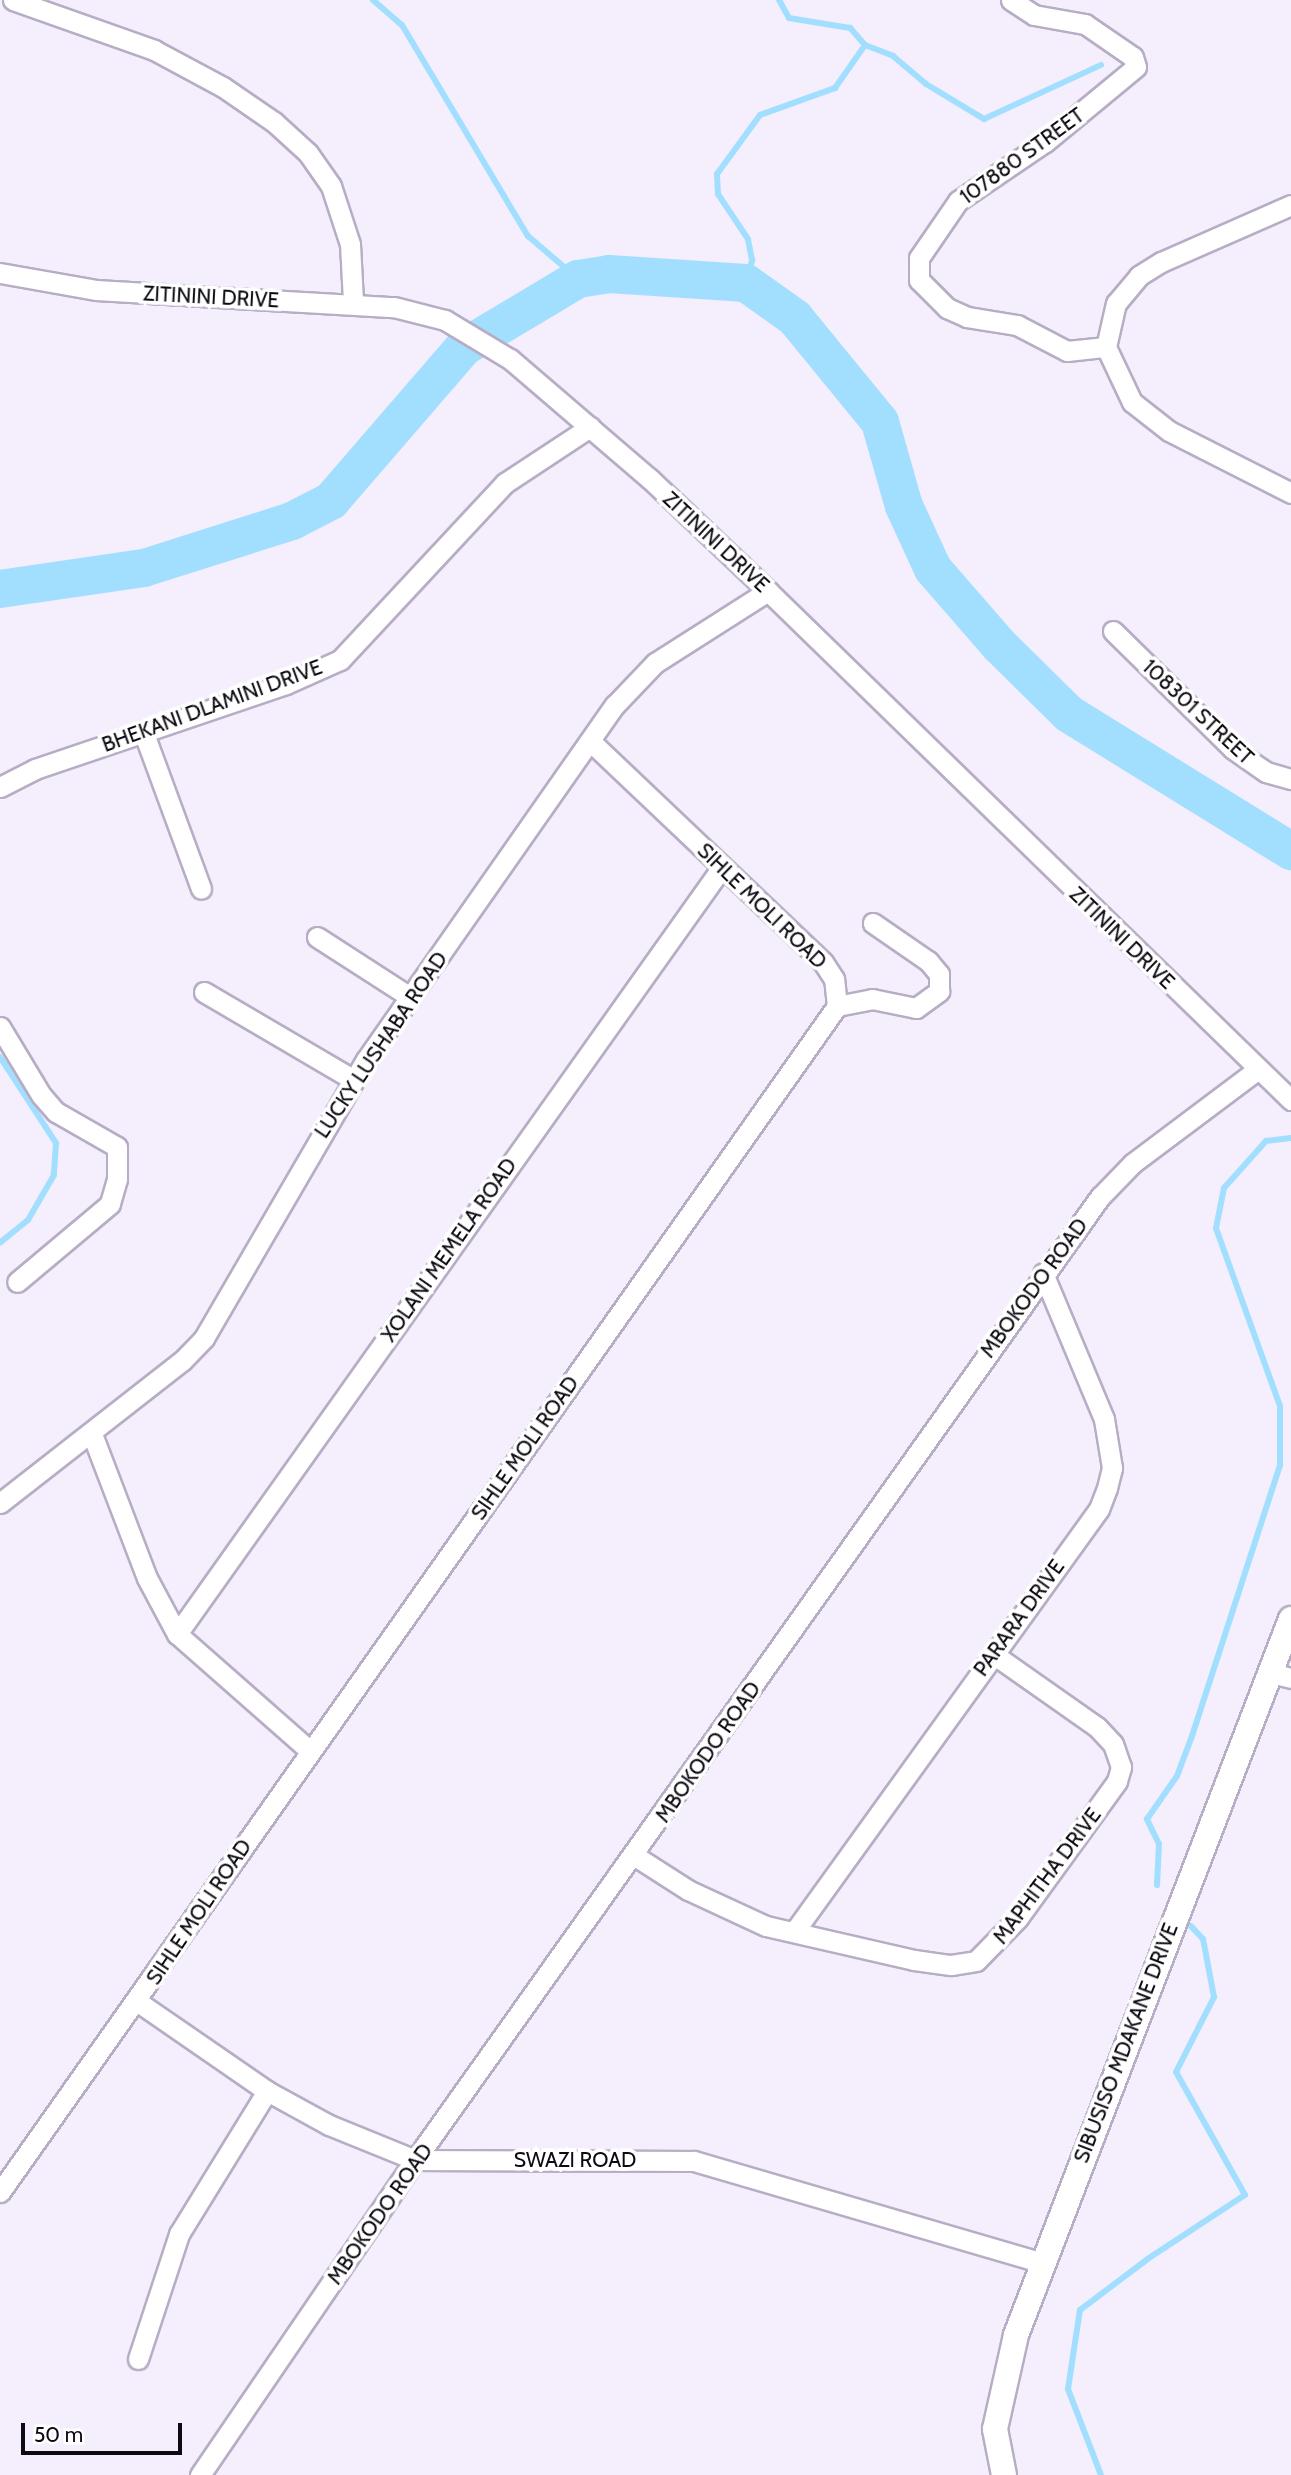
<!DOCTYPE html>
<style>
body{margin:0}
#map{position:relative;width:1291px;height:2475px;overflow:hidden;background:#f5eefd;font-family:Cabin,sans-serif}
div>[style]{position:absolute}
.stream>*{height:6px;margin:-3px;padding:0 3px;transform-origin:3px;border-radius:3px;background:#a2dfff}
.river>*{height:38px;margin:-19px;padding:0 19px;transform-origin:19px;border-radius:19px;background:#a2dfff}
.roads{filter:drop-shadow(2px 0 #b7adc4) drop-shadow(-2px 0 #b7adc4) drop-shadow(0 2px #b7adc4) drop-shadow(0 -2px #b7adc4)}
.minor>*{height:19px;margin:-9.5px;padding:0 9.5px;transform-origin:9.5px;border-radius:9.5px;background:#fff}
.tertiary>*{height:24px;margin:-12px;padding:0 12px;transform-origin:12px;border-radius:12px;background:#fff}
span{translate:-50% -50%;white-space:nowrap;text-align:center;line-height:1.15;-webkit-text-stroke:7px #fff;paint-order:stroke}
.street-label{font-size:21px;color:#0e0a12}
.scale{position:absolute;left:21px;top:2423px;width:161px;height:32px;box-sizing:border-box;border:4px solid #0e0a12;border-top:0;padding-left:9px;font-size:21px;line-height:24px;white-space:nowrap;color:#0e0a12;-webkit-text-stroke:5px #fff;paint-order:stroke}
</style>
<div id="map">
<div class="stream">
<i style="left:373px;top:0;width:38px;rotate:41deg"></i>
<i style="left:402px;top:25px;width:246px;rotate:59.2deg"></i>
<i style="left:528px;top:236px;width:66px;rotate:40.7deg"></i>
<i style="left:865px;top:45px;width:30px;rotate:21deg"></i>
<i style="left:893px;top:56px;width:43px;rotate:40.3deg"></i>
<i style="left:926px;top:84px;width:68px;rotate:31.1deg"></i>
<i style="left:984px;top:119px;width:129px;rotate:-24.8deg"></i>
<i style="left:746px;top:283px;width:24px;rotate:-75deg"></i>
<i style="left:752px;top:260px;width:21px;rotate:-101deg"></i>
<i style="left:748px;top:239px;width:54px;rotate:-123.7deg"></i>
<i style="left:718px;top:194px;width:20px;rotate:-93deg"></i>
<i style="left:717px;top:174px;width:73px;rotate:-53.9deg"></i>
<i style="left:760px;top:115px;width:80px;rotate:-19.8deg"></i>
<i style="left:835px;top:88px;width:52px;rotate:-55.1deg"></i>
<i style="left:865px;top:45px;width:23px;rotate:-131deg"></i>
<i style="left:850px;top:28px;width:62px;rotate:-170.7deg"></i>
<i style="left:789px;top:18px;width:21px;rotate:-119deg"></i>
<i style="left:0;top:1057px;width:103px;rotate:56.9deg"></i>
<i style="left:56px;top:1143px;width:32px;rotate:94deg"></i>
<i style="left:54px;top:1175px;width:52px;rotate:120deg"></i>
<i style="left:28px;top:1220px;width:36px;rotate:141deg"></i>
<i style="left:1157px;top:1885px;width:41px;rotate:-87.2deg"></i>
<i style="left:1159px;top:1844px;width:28px;rotate:-116deg"></i>
<i style="left:1147px;top:1819px;width:52px;rotate:-55.1deg"></i>
<i style="left:1177px;top:1776px;width:43px;rotate:-69.4deg"></i>
<i style="left:1192px;top:1736px;width:285px;rotate:-72deg"></i>
<i style="left:1280px;top:1465px;width:59px;rotate:-90deg"></i>
<i style="left:1280px;top:1406px;width:189px;rotate:-109.8deg"></i>
<i style="left:1216px;top:1228px;width:41px;rotate:-78.7deg"></i>
<i style="left:1224px;top:1188px;width:63px;rotate:-48.2deg"></i>
<i style="left:1266px;top:1141px;width:25px;rotate:-7deg"></i>
<i style="left:1101px;top:2475px;width:92px;rotate:-111deg"></i>
<i style="left:1068px;top:2389px;width:80px;rotate:-81.4deg"></i>
<i style="left:1080px;top:2310px;width:86px;rotate:-37deg"></i>
<i style="left:1149px;top:2258px;width:115px;rotate:-33.3deg"></i>
<i style="left:1245px;top:2195px;width:141px;rotate:-119.3deg"></i>
<i style="left:1176px;top:2072px;width:84px;rotate:-63.1deg"></i>
<i style="left:1214px;top:1997px;width:59px;rotate:-100.7deg"></i>
<i style="left:1203px;top:1939px;width:18px;rotate:-133deg"></i>
</div>
<div class="river">
<i style="left:0;top:589px;width:146px;rotate:-8.3deg"></i>
<i style="left:144px;top:568px;width:155px;rotate:-17.6deg"></i>
<i style="left:292px;top:521px;width:44px;rotate:-27.1deg"></i>
<i style="left:331px;top:501px;width:203px;rotate:-49.2deg"></i>
<i style="left:464px;top:347px;width:133px;rotate:-30.8deg"></i>
<i style="left:578px;top:279px;width:31px;rotate:-9deg"></i>
<i style="left:609px;top:274px;width:137px;rotate:3.8deg"></i>
<i style="left:746px;top:283px;width:60px;rotate:35.5deg"></i>
<i style="left:795px;top:318px;width:134px;rotate:50.7deg"></i>
<i style="left:880px;top:422px;width:87px;rotate:74.1deg"></i>
<i style="left:904px;top:506px;width:69px;rotate:65.3deg"></i>
<i style="left:933px;top:569px;width:101px;rotate:49deg"></i>
<i style="left:999px;top:645px;width:98px;rotate:44.6deg"></i>
<i style="left:1069px;top:714px;width:261px;rotate:31.7deg"></i>
</div>
<div class="roads">
<div class="minor">
<i style="left:13px;top:0;width:150px;rotate:19.5deg"></i>
<i style="left:154px;top:50px;width:78px;rotate:28.2deg"></i>
<i style="left:223px;top:87px;width:62px;rotate:34.5deg"></i>
<i style="left:274px;top:122px;width:46px;rotate:42.4deg"></i>
<i style="left:308px;top:153px;width:40px;rotate:55.1deg"></i>
<i style="left:331px;top:186px;width:61px;rotate:71.9deg"></i>
<i style="left:350px;top:244px;width:58px;rotate:87deg"></i>
<i style="left:1011px;top:0;width:27px;rotate:33deg"></i>
<i style="left:1034px;top:15px;width:52px;rotate:10deg"></i>
<i style="left:1085px;top:24px;width:58px;rotate:34.5deg"></i>
<i style="left:1133px;top:57px;width:10px;rotate:73deg"></i>
<i style="left:1136px;top:67px;width:118px;rotate:140.5deg"></i>
<i style="left:1045px;top:142px;width:105px;rotate:145.9deg"></i>
<i style="left:958px;top:201px;width:69px;rotate:124.4deg"></i>
<i style="left:919px;top:258px;width:22px;rotate:90deg"></i>
<i style="left:919px;top:280px;width:40px;rotate:45deg"></i>
<i style="left:947px;top:308px;width:22px;rotate:24deg"></i>
<i style="left:967px;top:317px;width:51px;rotate:9.1deg"></i>
<i style="left:1017px;top:325px;width:56px;rotate:27.5deg"></i>
<i style="left:1067px;top:351px;width:39px;rotate:-6deg"></i>
<i style="left:1291px;top:205px;width:142px;rotate:156.3deg"></i>
<i style="left:1161px;top:262px;width:26px;rotate:148deg"></i>
<i style="left:1139px;top:276px;width:35px;rotate:130deg"></i>
<i style="left:1116px;top:303px;width:45px;rotate:102.8deg"></i>
<i style="left:1106px;top:347px;width:61px;rotate:64.7deg"></i>
<i style="left:1132px;top:402px;width:47px;rotate:38.1deg"></i>
<i style="left:1169px;top:431px;width:137px;rotate:26.9deg"></i>
<i style="left:0;top:273px;width:97px;rotate:10deg"></i>
<i style="left:96px;top:290px;width:298px;rotate:3.3deg"></i>
<i style="left:394px;top:307px;width:53px;rotate:14.3deg"></i>
<i style="left:445px;top:320px;width:76px;rotate:31deg"></i>
<i style="left:510px;top:359px;width:184px;rotate:40.6deg"></i>
<i style="left:650px;top:479px;width:163px;rotate:43.5deg"></i>
<i style="left:768px;top:591px;width:730px;rotate:44.22deg"></i>
<i style="left:1113px;top:631px;width:168px;rotate:44.5deg"></i>
<i style="left:1233px;top:749px;width:40px;rotate:34.9deg"></i>
<i style="left:1266px;top:772px;width:26px;rotate:16deg"></i>
<i style="left:143px;top:731px;width:168px;rotate:69.8deg"></i>
<i style="left:0;top:787px;width:39px;rotate:-27deg"></i>
<i style="left:35px;top:769px;width:265px;rotate:-18.7deg"></i>
<i style="left:286px;top:684px;width:59px;rotate:-24deg"></i>
<i style="left:340px;top:660px;width:242px;rotate:-47deg"></i>
<i style="left:505px;top:483px;width:102px;rotate:-33.4deg"></i>
<i style="left:317px;top:937px;width:111px;rotate:32.8deg"></i>
<i style="left:204px;top:992px;width:174px;rotate:30.4deg"></i>
<i style="left:837px;top:1006px;width:36px;rotate:-11deg"></i>
<i style="left:872px;top:999px;width:45px;rotate:11.6deg"></i>
<i style="left:916px;top:1008px;width:29px;rotate:-36deg"></i>
<i style="left:939px;top:991px;width:17px;rotate:-90deg"></i>
<i style="left:939px;top:974px;width:17px;rotate:-130deg"></i>
<i style="left:928px;top:961px;width:67px;rotate:-145.4deg"></i>
<i style="left:0;top:1027px;width:79px;rotate:58.9deg"></i>
<i style="left:41px;top:1095px;width:23px;rotate:49deg"></i>
<i style="left:56px;top:1112px;width:70px;rotate:29.8deg"></i>
<i style="left:117px;top:1147px;width:32px;rotate:90deg"></i>
<i style="left:117px;top:1179px;width:26px;rotate:106deg"></i>
<i style="left:110px;top:1204px;width:121px;rotate:140deg"></i>
<i style="left:92px;top:1434px;width:154px;rotate:69.1deg"></i>
<i style="left:147px;top:1578px;width:64px;rotate:61.8deg"></i>
<i style="left:177px;top:1634px;width:177px;rotate:41.3deg"></i>
<i style="left:0;top:1503px;width:231px;rotate:-38deg"></i>
<i style="left:182px;top:1361px;width:32px;rotate:-46deg"></i>
<i style="left:204px;top:1338px;width:322px;rotate:-59.8deg"></i>
<i style="left:366px;top:1060px;width:434px;rotate:-55deg"></i>
<i style="left:615px;top:705px;width:58px;rotate:-46.4deg"></i>
<i style="left:655px;top:663px;width:134px;rotate:-32.5deg"></i>
<i style="left:177px;top:1634px;width:941px;rotate:-54.6deg"></i>
<i style="left:1271px;top:1673px;width:21px;rotate:14deg"></i>
<i style="left:635px;top:1856px;width:63px;rotate:32.7deg"></i>
<i style="left:688px;top:1890px;width:86px;rotate:24.8deg"></i>
<i style="left:766px;top:1926px;width:152px;rotate:12.9deg"></i>
<i style="left:914px;top:1960px;width:37px;rotate:8deg"></i>
<i style="left:951px;top:1965px;width:25px;rotate:-9deg"></i>
<i style="left:976px;top:1961px;width:60px;rotate:-45.7deg"></i>
<i style="left:1018px;top:1918px;width:169px;rotate:-54.1deg"></i>
<i style="left:1117px;top:1781px;width:15px;rotate:-74deg"></i>
<i style="left:1121px;top:1767px;width:24px;rotate:-109deg"></i>
<i style="left:1113px;top:1744px;width:23px;rotate:-133deg"></i>
<i style="left:1097px;top:1727px;width:127px;rotate:-144.9deg"></i>
<i style="left:794px;top:1932px;width:521px;rotate:-54.21deg"></i>
<i style="left:1099px;top:1509px;width:22px;rotate:-69deg"></i>
<i style="left:1107px;top:1488px;width:21px;rotate:-76deg"></i>
<i style="left:1112px;top:1468px;width:50px;rotate:-99.3deg"></i>
<i style="left:1104px;top:1419px;width:158px;rotate:-112.7deg"></i>
<i style="left:138px;top:2002px;width:157px;rotate:34.6deg"></i>
<i style="left:267px;top:2091px;width:71px;rotate:28.7deg"></i>
<i style="left:329px;top:2125px;width:93px;rotate:22.1deg"></i>
<i style="left:415px;top:2160px;width:279px;rotate:0.2deg"></i>
<i style="left:694px;top:2161px;width:360px;rotate:16.3deg"></i>
<i style="left:0;top:2192px;width:1452px;rotate:-54.79deg"></i>
<i style="left:837px;top:1006px;width:27px;rotate:-96deg"></i>
<i style="left:834px;top:979px;width:20px;rotate:-123deg"></i>
<i style="left:823px;top:962px;width:321px;rotate:-136.5deg"></i>
<i style="left:138px;top:2359px;width:132px;rotate:-71.8deg"></i>
<i style="left:179px;top:2234px;width:168px;rotate:-58.4deg"></i>
<i style="left:200px;top:2475px;width:381px;rotate:-55.7deg"></i>
<i style="left:415px;top:2160px;width:1182px;rotate:-54.58deg"></i>
<i style="left:1100px;top:1197px;width:47px;rotate:-45.9deg"></i>
<i style="left:1133px;top:1163px;width:156px;rotate:-36.9deg"></i>
</div>
<div class="tertiary">
<i style="left:1004px;top:2475px;width:47px;rotate:-101.1deg"></i>
<i style="left:995px;top:2429px;width:96px;rotate:-77.4deg"></i>
<i style="left:1016px;top:2335px;width:767px;rotate:-68.99deg"></i>
</div>
</div>
<div class="street-label">
<span style="left:1022px;top:156px;rotate:-36deg">107880 STREET</span>
<span style="left:211px;top:297px;rotate:3deg">ZITININI DRIVE</span>
<span style="left:716px;top:542px;rotate:43deg">ZITININI DRIVE</span>
<span style="left:212px;top:706px;rotate:-20deg">BHEKANI DLAMINI DRIVE</span>
<span style="left:1198px;top:712px;rotate:43deg">108301 STREET</span>
<span style="left:762px;top:906px;rotate:44deg">SIHLE MOLI ROAD</span>
<span style="left:1122px;top:938px;rotate:44deg">ZITININI DRIVE</span>
<span style="left:381px;top:1045px;rotate:-56deg">LUCKY LUSHABA ROAD</span>
<span style="left:449px;top:1250px;rotate:-55deg">XOLANI MEMELA ROAD</span>
<span style="left:1034px;top:1288px;rotate:-54deg">MBOKODO ROAD</span>
<span style="left:525px;top:1448px;rotate:-55deg">SIHLE MOLI ROAD</span>
<span style="left:1019px;top:1618px;rotate:-54deg">PARARA DRIVE</span>
<span style="left:708px;top:1752px;rotate:-55deg">MBOKODO ROAD</span>
<span style="left:1047px;top:1876px;rotate:-53deg">MAPHITHA DRIVE</span>
<span style="left:199px;top:1912px;rotate:-56deg">SIHLE MOLI ROAD</span>
<span style="left:1126px;top:2043px;rotate:-69deg">SIBUSISO MDAKANE DRIVE</span>
<span style="left:575px;top:2160px">SWAZI ROAD</span>
<span style="left:380px;top:2214px;rotate:-55deg">MBOKODO ROAD</span>
</div>
<div class="scale">50 m</div>
</div>
